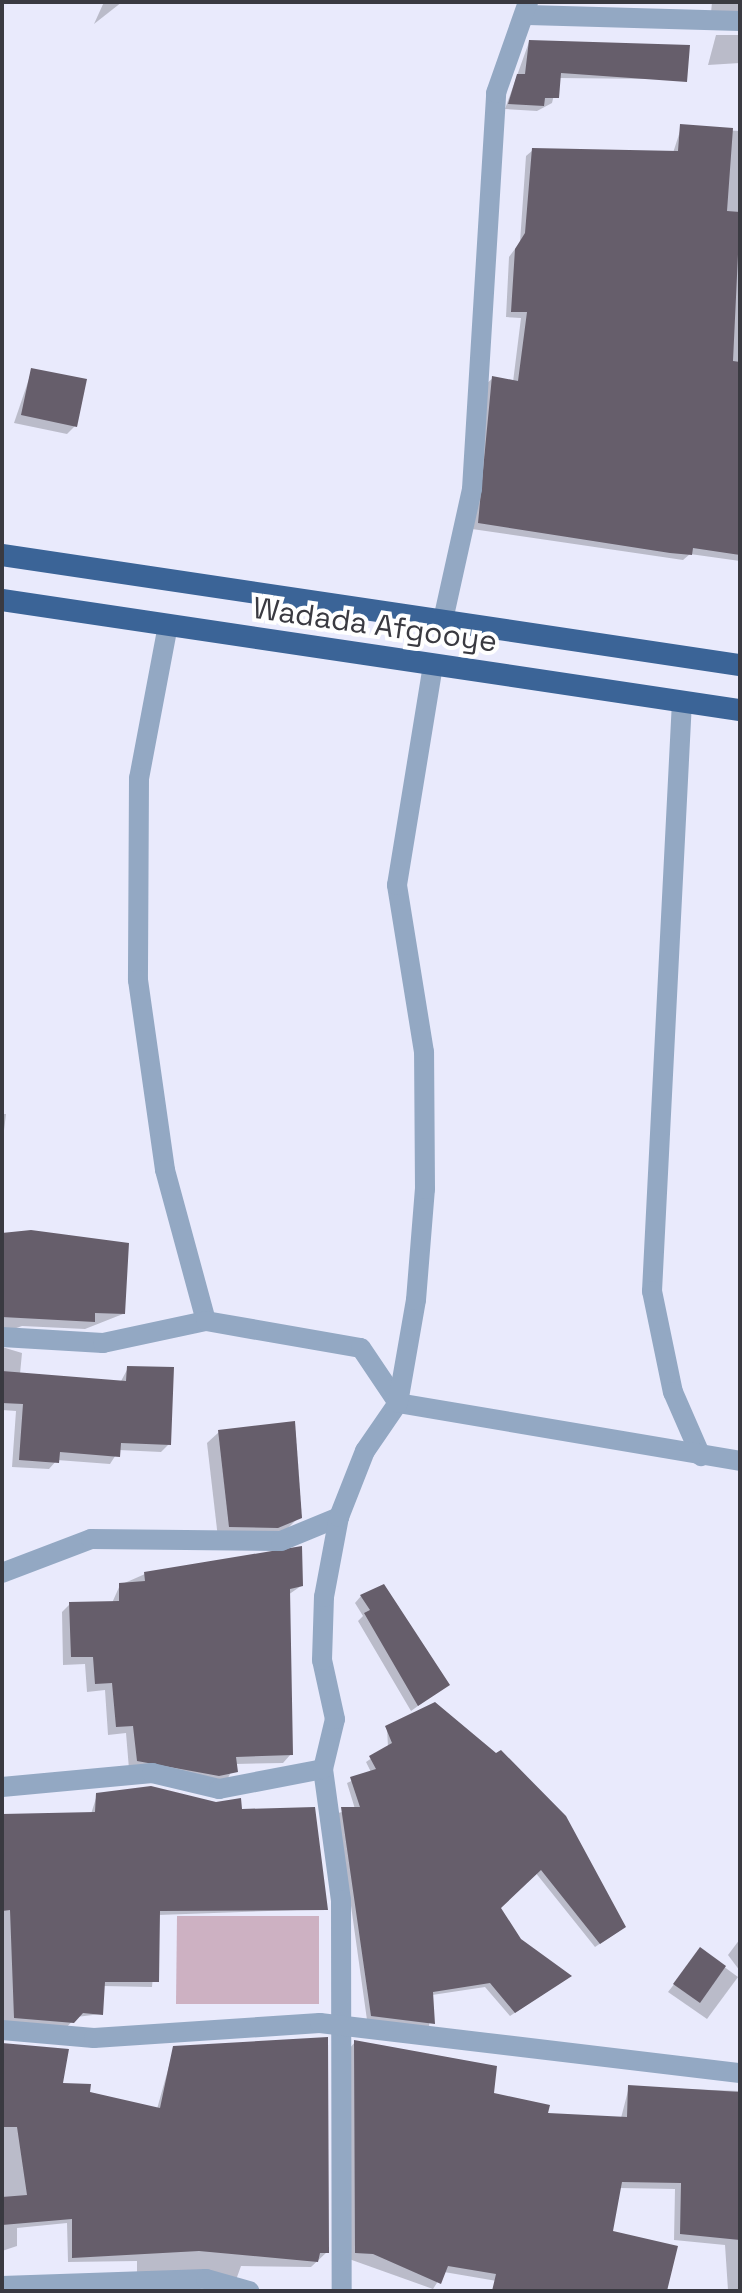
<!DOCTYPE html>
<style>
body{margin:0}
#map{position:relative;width:742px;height:2293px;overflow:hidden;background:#e9eafc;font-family:"Space Grotesk",sans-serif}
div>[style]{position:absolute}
.green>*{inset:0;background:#cdb1c2}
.shadow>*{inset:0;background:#0003}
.building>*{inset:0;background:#665e6b}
.minor>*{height:20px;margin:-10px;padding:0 10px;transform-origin:10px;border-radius:10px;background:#93a8c3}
.trunk>*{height:22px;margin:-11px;padding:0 11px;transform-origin:11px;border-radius:11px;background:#3b6497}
span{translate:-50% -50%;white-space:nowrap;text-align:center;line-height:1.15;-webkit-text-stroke:8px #fff;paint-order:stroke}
.street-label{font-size:30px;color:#3a3a41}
.frame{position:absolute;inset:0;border:4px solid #3a3a41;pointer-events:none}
</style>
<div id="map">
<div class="green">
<i style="clip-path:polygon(177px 1916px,319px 1916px,319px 2004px,176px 2004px)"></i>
</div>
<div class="shadow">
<i style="clip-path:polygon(104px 2px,122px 2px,94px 24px)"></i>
<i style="clip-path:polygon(712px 2px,740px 2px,740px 16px,711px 13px)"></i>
<i style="clip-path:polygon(716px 35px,740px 35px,740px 63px,708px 65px)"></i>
<i style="clip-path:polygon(529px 42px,656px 79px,558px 78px,552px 103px,537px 111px,505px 109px)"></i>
<i style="clip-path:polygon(681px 128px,740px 131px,740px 561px,690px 554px,683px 560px,472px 529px,486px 384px,493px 378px,513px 382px,521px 318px,506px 317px,509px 257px,520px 242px,526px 156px,533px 150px,673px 153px)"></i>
<i style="clip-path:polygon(32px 370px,75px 426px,67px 434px,14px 423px)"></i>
<i style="clip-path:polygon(2px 1114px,6px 1114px,2px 1147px)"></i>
<i style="clip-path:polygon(31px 1232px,123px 1314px,85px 1329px,22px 1326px,2px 1333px,2px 1233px)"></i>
<i style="clip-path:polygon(2px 1347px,22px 1353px,20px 1374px,120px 1383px,128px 1368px,169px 1444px,161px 1452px,119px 1450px,110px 1464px,57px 1460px,49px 1469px,12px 1467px,16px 1411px,2px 1410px)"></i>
<i style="clip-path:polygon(219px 1432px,300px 1516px,288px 1528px,265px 1539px,218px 1538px,207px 1443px)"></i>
<i style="clip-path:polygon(145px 1574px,301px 1586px,288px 1595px,291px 1754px,283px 1763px,235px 1764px,227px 1780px,129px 1769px,126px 1733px,108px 1735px,105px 1690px,87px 1692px,85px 1664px,63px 1665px,62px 1612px,70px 1604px,112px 1603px,120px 1585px)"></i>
<i style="clip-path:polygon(361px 1596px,447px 1685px,411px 1711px,358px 1621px,363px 1616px,355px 1603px)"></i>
<i style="clip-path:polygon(387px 1728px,619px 1931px,595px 1947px,535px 1872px,498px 1908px,520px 1941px,569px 1977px,510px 2016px,485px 1987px,432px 1995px,429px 2027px,367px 2020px,338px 1813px,355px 1809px,347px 1783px,371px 1772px,366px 1762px,388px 1747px)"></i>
<i style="clip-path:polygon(97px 1795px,240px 1811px,326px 1909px,158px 1915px,152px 1987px,103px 1986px,101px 2014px,76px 2017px,66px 2028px,2px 2022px,2px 1815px,91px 1814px)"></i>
<i style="clip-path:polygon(740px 1939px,740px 1971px,728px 1955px)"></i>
<i style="clip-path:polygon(701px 1950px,738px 1977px,707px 2019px,668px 1992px)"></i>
<i style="clip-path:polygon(355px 2042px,546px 2115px,621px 2118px,629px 2087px,740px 2091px,740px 2289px,728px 2290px,725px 2245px,674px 2240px,675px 2189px,619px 2188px,611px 2233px,659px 2291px,556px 2291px,444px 2272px,433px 2289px,349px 2259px,349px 2049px)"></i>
<i style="clip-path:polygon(2px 2045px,60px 2085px,157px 2109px,174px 2048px,327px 2252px,311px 2267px,241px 2266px,236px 2280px,137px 2273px,137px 2261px,68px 2262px,67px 2223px,17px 2228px,17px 2246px,2px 2251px)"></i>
</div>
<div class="building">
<i style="clip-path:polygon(529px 40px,690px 45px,687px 82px,561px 73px,559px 98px,545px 98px,544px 106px,508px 104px,517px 74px,525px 74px)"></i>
<i style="clip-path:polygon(680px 124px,733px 128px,727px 211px,740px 212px,733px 361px,740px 362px,740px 555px,693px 548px,692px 555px,670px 553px,478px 523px,492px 376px,518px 381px,527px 312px,511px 312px,515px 249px,525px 233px,532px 148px,678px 151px)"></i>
<i style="clip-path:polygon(31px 368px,87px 379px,77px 427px,21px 415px)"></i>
<i style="clip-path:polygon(31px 1230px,129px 1243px,125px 1314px,95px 1313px,95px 1322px,2px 1317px,2px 1233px)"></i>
<i style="clip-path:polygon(127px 1366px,174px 1367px,171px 1445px,121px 1443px,120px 1457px,60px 1452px,59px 1463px,19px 1460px,23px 1404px,2px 1403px,2px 1371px,126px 1381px)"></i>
<i style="clip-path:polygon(295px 1421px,302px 1518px,278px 1528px,229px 1527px,218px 1430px)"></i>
<i style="clip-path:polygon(302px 1546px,303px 1586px,290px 1589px,293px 1755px,236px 1757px,238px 1772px,219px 1776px,137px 1761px,133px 1726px,116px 1727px,112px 1683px,95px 1684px,93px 1657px,71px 1657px,69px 1602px,119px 1601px,119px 1583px,145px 1581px,144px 1572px)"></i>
<i style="clip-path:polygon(384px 1584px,450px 1685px,418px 1706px,364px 1613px,370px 1610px,360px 1595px)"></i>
<i style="clip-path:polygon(435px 1702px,496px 1753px,501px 1750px,566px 1816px,626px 1927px,600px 1944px,541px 1870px,501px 1908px,521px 1939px,572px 1976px,515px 2013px,490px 1983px,433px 1992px,435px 2024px,371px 2016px,341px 1807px,360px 1807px,350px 1777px,376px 1769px,369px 1756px,392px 1743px,385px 1726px)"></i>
<i style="clip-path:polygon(151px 1786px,216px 1802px,241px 1798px,242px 1809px,315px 1807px,328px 1910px,160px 1911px,159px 1982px,105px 1982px,103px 2015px,83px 2013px,74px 2023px,14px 2018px,10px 1910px,2px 1911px,2px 1814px,95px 1812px,96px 1793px)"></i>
<i style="clip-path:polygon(700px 1947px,726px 1966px,700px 2003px,673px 1984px)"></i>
<i style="clip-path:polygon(328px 2037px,329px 2253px,320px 2253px,318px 2262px,199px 2251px,72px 2258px,72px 2219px,2px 2225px,2px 2197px,27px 2195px,17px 2127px,2px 2127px,2px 2043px,69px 2049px,63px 2083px,91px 2084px,90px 2092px,160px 2108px,173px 2046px)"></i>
<i style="clip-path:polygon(354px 2040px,497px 2066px,494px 2093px,550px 2105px,548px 2113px,627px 2117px,628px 2085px,740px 2092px,740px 2240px,680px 2234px,681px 2183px,622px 2182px,613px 2231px,678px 2246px,667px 2291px,492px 2291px,496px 2274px,448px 2266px,441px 2284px,373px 2254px,355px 2253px)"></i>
</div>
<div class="minor">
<i style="left:528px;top:15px;width:212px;rotate:1.6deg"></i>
<i style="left:443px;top:620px;width:134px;rotate:-77.5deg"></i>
<i style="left:472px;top:489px;width:397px;rotate:-86.5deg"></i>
<i style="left:496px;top:93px;width:96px;rotate:-70.6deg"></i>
<i style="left:168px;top:625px;width:156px;rotate:100.7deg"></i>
<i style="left:139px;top:778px;width:202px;rotate:90.3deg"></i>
<i style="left:138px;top:980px;width:192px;rotate:81.9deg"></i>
<i style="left:165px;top:1170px;width:156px;rotate:74.8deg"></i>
<i style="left:682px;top:701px;width:591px;rotate:92.91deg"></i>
<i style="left:652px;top:1291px;width:103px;rotate:78.3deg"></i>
<i style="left:673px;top:1392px;width:70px;rotate:66.4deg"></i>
<i style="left:2px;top:1337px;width:101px;rotate:3.4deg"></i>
<i style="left:103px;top:1343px;width:105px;rotate:-12.1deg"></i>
<i style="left:206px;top:1321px;width:157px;rotate:9.9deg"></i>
<i style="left:361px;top:1348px;width:66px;rotate:56.1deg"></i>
<i style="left:398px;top:1403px;width:347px;rotate:9.6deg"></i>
<i style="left:2px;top:1573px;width:95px;rotate:-20.9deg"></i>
<i style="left:91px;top:1539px;width:190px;rotate:0.6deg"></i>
<i style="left:281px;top:1541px;width:63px;rotate:-22.5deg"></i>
<i style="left:323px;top:1769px;width:132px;rotate:82.2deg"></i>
<i style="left:341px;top:1900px;width:391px;rotate:89.9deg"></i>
<i style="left:2px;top:1787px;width:151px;rotate:-5.3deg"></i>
<i style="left:152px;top:1773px;width:69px;rotate:13.4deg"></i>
<i style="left:219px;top:1789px;width:106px;rotate:-10.9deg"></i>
<i style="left:323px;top:1769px;width:51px;rotate:-76.5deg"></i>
<i style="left:335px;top:1719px;width:60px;rotate:-102.4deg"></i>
<i style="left:322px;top:1660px;width:63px;rotate:-88.2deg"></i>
<i style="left:324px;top:1597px;width:81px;rotate:-79.4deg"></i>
<i style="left:339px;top:1517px;width:71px;rotate:-68.5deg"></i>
<i style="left:365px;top:1451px;width:58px;rotate:-55.5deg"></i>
<i style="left:398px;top:1403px;width:105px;rotate:-80.1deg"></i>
<i style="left:416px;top:1300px;width:111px;rotate:-85.4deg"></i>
<i style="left:425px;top:1189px;width:137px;rotate:-90.4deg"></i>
<i style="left:424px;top:1052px;width:169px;rotate:-99.2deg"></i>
<i style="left:397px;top:885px;width:224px;rotate:-80.7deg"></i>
<i style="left:2px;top:2030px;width:92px;rotate:5deg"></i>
<i style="left:94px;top:2038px;width:226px;rotate:-3.8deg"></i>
<i style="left:320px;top:2023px;width:423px;rotate:6.8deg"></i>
<i style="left:2px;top:2286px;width:204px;rotate:-2deg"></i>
<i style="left:206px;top:2279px;width:45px;rotate:15.6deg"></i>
</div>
<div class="trunk">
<i style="left:2px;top:555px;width:746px;rotate:8.48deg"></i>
<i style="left:2px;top:600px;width:746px;rotate:8.48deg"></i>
</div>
<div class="street-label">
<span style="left:375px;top:625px;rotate:8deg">Wadada Afgooye</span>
</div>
<div class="frame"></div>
</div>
